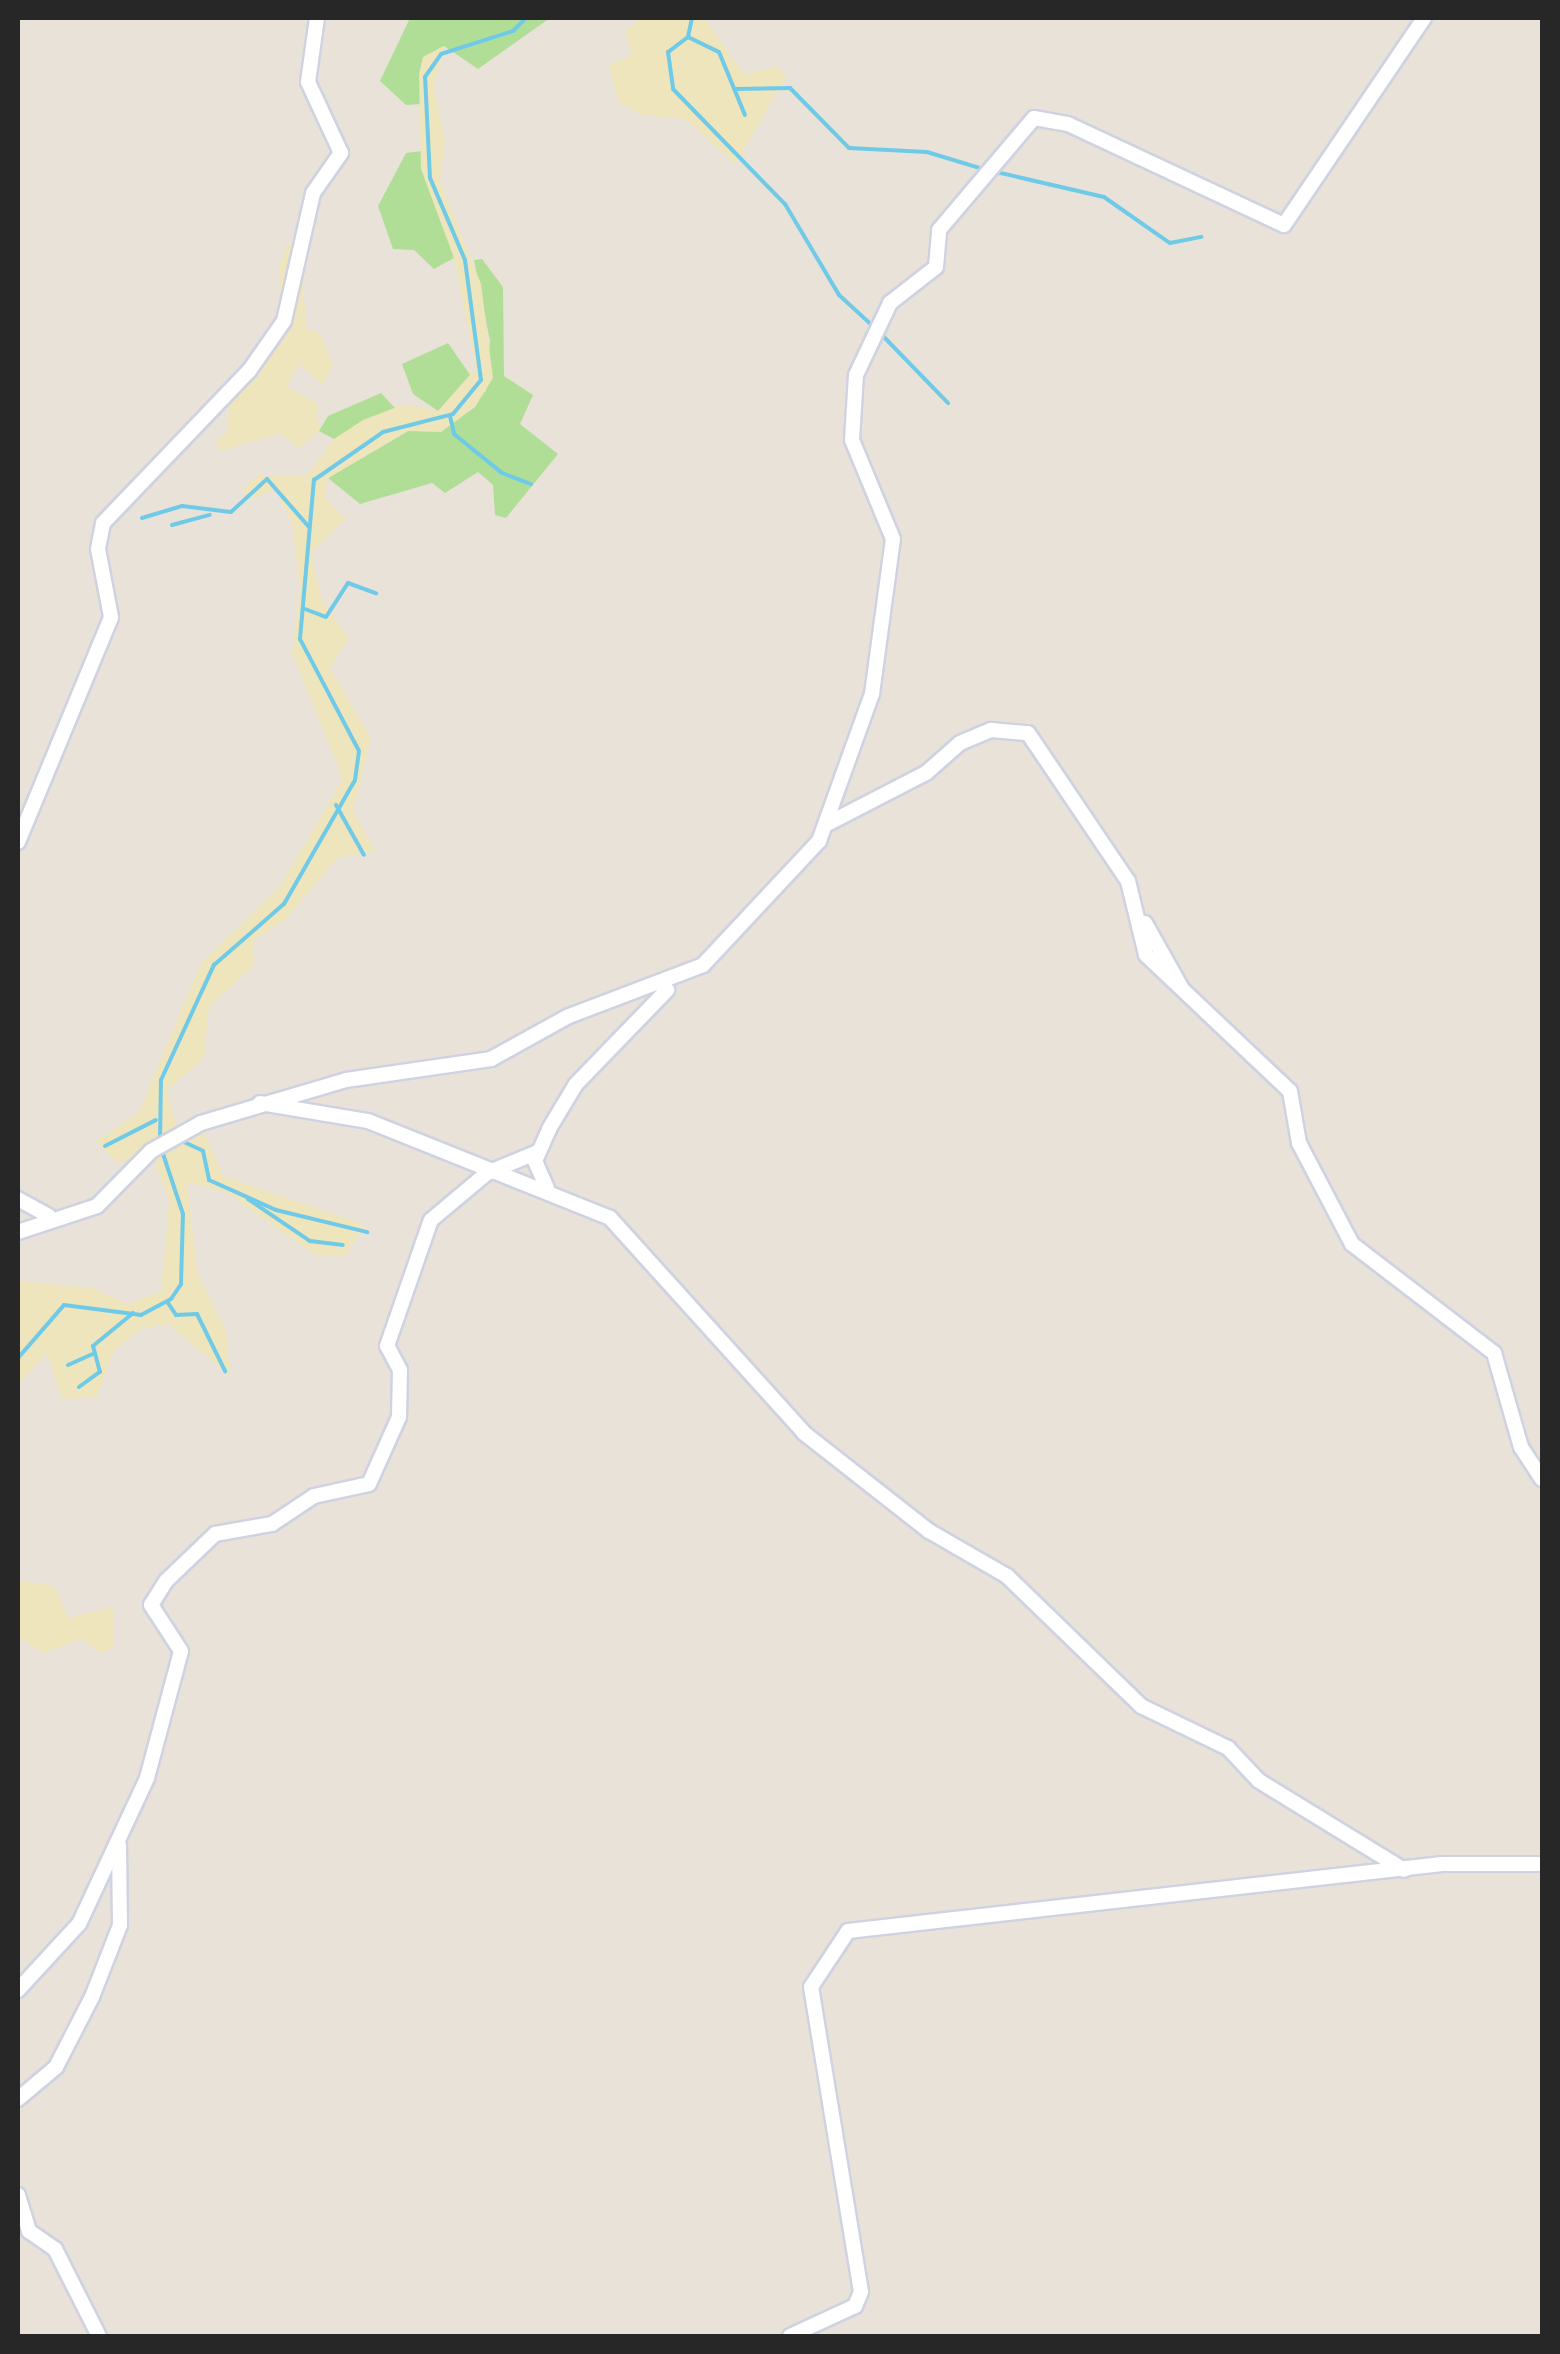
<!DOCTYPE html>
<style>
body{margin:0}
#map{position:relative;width:1560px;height:2354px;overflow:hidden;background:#e9e2d9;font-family:"Asap Condensed",sans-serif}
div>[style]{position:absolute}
.green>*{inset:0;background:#b1de97}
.sand>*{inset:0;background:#eee5bc}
.stream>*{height:4px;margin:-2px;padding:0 2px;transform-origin:2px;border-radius:2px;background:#6fcae8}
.roads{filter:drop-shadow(2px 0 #cfd2e0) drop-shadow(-2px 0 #cfd2e0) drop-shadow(0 2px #cfd2e0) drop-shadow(0 -2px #cfd2e0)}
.minor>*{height:14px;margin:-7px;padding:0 7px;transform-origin:7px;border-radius:7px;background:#fff}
span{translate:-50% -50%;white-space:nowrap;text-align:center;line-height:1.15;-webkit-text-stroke:10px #fff;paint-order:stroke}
.frame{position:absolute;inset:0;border:20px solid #272727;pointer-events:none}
</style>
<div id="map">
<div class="green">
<i style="clip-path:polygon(410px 18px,550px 18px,478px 69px,444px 46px,423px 58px,421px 104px,406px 105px,380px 81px)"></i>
<i style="clip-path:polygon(422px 151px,454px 258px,434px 269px,414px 250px,393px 249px,378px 206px,406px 153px)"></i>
<i style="clip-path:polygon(482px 259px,503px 287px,504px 376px,533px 395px,520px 424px,558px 454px,506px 518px,495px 515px,493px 485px,478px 472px,445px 493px,432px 483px,360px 504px,328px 478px,408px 431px,441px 431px,486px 391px,490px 341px,474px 260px)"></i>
<i style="clip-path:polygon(448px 343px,473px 379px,438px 411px,413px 394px,402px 364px)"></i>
<i style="clip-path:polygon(381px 393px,395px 408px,334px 439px,319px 431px,328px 416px)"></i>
</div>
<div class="sand">
<i style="clip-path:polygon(641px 18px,704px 18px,744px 74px,777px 66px,786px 78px,735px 164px,686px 119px,642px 115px,618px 102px,609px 65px,632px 55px,625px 31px)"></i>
<i style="clip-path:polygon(444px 46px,434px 86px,445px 142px,440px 182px,481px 284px,493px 378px,475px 407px,441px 432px,408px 431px,328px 478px,324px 496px,346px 519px,311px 553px,322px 600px,349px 638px,330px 668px,371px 738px,353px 811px,375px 851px,337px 858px,286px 920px,253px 941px,253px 966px,209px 1007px,204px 1058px,167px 1090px,176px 1125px,215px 1111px,201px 1124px,223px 1176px,365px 1225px,346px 1255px,317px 1256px,227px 1193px,187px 1182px,198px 1275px,226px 1331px,230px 1376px,168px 1324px,140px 1329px,114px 1351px,97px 1397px,62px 1399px,47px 1353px,18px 1384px,20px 1281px,91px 1288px,128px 1304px,161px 1291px,169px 1202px,151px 1152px,118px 1163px,96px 1141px,139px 1112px,201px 963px,280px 886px,343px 779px,292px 653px,300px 589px,292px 523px,275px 489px,253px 499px,242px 489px,257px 475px,306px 476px,334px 439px,363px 420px,405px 404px,438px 411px,476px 368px,454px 258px,421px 169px,419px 74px,423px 57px)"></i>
<i style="clip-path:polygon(301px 240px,306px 328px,321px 334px,333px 366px,323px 385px,299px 364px,287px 386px,317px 404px,319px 431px,299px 449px,280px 433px,221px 451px,215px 442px,228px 431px,229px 393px,289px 309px,279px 299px,279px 265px,287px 245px)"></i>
<i style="clip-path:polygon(18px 1580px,54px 1586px,69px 1618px,113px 1607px,114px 1647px,100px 1653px,81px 1639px,43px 1653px,18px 1637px)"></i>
</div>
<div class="stream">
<i style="left:692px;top:18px;width:19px;rotate:102deg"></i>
<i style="left:688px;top:37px;width:25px;rotate:143deg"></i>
<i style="left:668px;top:52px;width:37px;rotate:82deg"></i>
<i style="left:673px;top:89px;width:161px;rotate:45.8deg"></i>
<i style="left:785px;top:204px;width:106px;rotate:59.3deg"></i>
<i style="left:839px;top:295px;width:49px;rotate:42.5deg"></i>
<i style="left:688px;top:37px;width:34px;rotate:26deg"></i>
<i style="left:719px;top:52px;width:68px;rotate:67.6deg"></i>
<i style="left:736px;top:89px;width:54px;rotate:-1.1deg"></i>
<i style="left:790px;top:88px;width:84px;rotate:45.5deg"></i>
<i style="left:849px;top:148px;width:78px;rotate:2.9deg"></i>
<i style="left:927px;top:152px;width:59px;rotate:16.9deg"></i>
<i style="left:992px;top:171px;width:115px;rotate:13.1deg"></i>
<i style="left:1104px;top:197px;width:80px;rotate:34.9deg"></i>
<i style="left:1170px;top:243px;width:32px;rotate:-11deg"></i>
<i style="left:882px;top:335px;width:95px;rotate:45.9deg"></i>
<i style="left:450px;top:416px;width:18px;rotate:77deg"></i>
<i style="left:454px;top:434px;width:62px;rotate:39.1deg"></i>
<i style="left:502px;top:473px;width:31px;rotate:21deg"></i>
<i style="left:142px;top:518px;width:42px;rotate:-16.7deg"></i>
<i style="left:182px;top:506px;width:49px;rotate:7deg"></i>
<i style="left:231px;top:512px;width:49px;rotate:-42.5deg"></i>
<i style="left:267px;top:479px;width:64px;rotate:48.8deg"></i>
<i style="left:172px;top:525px;width:39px;rotate:-15deg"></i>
<i style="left:305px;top:609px;width:22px;rotate:21deg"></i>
<i style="left:326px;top:617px;width:40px;rotate:-57.1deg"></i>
<i style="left:348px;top:583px;width:30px;rotate:20deg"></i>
<i style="left:336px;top:805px;width:57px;rotate:60.8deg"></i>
<i style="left:182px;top:1141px;width:23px;rotate:25deg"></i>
<i style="left:203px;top:1151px;width:30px;rotate:78deg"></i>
<i style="left:209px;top:1180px;width:73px;rotate:24.1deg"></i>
<i style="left:276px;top:1210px;width:94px;rotate:13.6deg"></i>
<i style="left:160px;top:1142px;width:62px;rotate:-89.1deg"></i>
<i style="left:161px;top:1080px;width:127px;rotate:-65.3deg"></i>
<i style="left:214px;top:965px;width:93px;rotate:-41.1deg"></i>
<i style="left:284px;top:904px;width:143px;rotate:-60.2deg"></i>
<i style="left:355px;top:780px;width:29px;rotate:-82deg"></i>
<i style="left:359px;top:751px;width:127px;rotate:-117.8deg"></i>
<i style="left:300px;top:639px;width:160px;rotate:-85deg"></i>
<i style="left:314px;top:480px;width:84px;rotate:-34.8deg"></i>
<i style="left:383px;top:432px;width:72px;rotate:-14.4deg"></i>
<i style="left:453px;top:414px;width:44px;rotate:-50.5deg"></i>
<i style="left:481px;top:380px;width:121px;rotate:-97.6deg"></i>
<i style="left:465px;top:260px;width:89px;rotate:-113.1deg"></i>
<i style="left:430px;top:178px;width:101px;rotate:-92.8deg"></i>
<i style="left:425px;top:77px;width:28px;rotate:-55deg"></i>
<i style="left:441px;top:54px;width:76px;rotate:-17.7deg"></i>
<i style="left:513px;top:31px;width:18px;rotate:-45deg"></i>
<i style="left:105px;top:1146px;width:57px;rotate:-27deg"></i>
<i style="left:248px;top:1199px;width:75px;rotate:34.1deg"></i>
<i style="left:310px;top:1241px;width:33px;rotate:7deg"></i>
<i style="left:168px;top:1303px;width:14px;rotate:56deg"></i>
<i style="left:176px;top:1315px;width:21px;rotate:-3deg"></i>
<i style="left:197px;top:1314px;width:64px;rotate:63.8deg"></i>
<i style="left:18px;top:1358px;width:70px;rotate:-49deg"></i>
<i style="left:64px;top:1305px;width:78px;rotate:7.4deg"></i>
<i style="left:141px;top:1315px;width:34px;rotate:-28deg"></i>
<i style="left:171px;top:1299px;width:18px;rotate:-56deg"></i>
<i style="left:181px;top:1284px;width:70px;rotate:-88.4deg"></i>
<i style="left:183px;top:1214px;width:66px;rotate:-108.4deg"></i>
<i style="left:68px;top:1365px;width:27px;rotate:-24deg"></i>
<i style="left:79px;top:1387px;width:26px;rotate:-36deg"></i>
<i style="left:100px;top:1372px;width:27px;rotate:-105deg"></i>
<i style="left:93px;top:1346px;width:52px;rotate:-39.5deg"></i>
</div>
<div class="roads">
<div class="minor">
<i style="left:829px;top:823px;width:109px;rotate:-27.3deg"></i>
<i style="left:926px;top:773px;width:45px;rotate:-41.4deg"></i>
<i style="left:960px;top:743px;width:34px;rotate:-23deg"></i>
<i style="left:991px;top:730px;width:37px;rotate:5deg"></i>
<i style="left:1028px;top:733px;width:179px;rotate:56deg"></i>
<i style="left:1128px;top:881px;width:76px;rotate:76.3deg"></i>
<i style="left:1146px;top:955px;width:198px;rotate:43.4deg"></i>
<i style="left:1290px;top:1091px;width:53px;rotate:80.2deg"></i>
<i style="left:1299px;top:1143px;width:114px;rotate:62.3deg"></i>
<i style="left:1352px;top:1244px;width:179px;rotate:37.5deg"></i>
<i style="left:1494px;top:1353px;width:98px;rotate:74deg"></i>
<i style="left:1521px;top:1447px;width:38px;rotate:57deg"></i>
<i style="left:18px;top:842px;width:243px;rotate:-67.5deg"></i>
<i style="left:111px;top:617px;width:69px;rotate:-100.8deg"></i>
<i style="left:98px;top:549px;width:26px;rotate:-79deg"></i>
<i style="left:103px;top:523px;width:211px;rotate:-46.2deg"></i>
<i style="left:249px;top:371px;width:61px;rotate:-55deg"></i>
<i style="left:284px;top:321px;width:131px;rotate:-77.2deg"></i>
<i style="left:313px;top:193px;width:49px;rotate:-55deg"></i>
<i style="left:341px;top:153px;width:78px;rotate:-114.9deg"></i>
<i style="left:308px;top:82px;width:65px;rotate:-82deg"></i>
<i style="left:1145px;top:923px;width:73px;rotate:60.6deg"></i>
<i style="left:260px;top:1103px;width:109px;rotate:9.5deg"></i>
<i style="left:368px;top:1121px;width:261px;rotate:21.8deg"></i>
<i style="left:610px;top:1218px;width:290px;rotate:47.9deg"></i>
<i style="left:804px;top:1433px;width:159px;rotate:38.1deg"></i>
<i style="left:929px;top:1531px;width:90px;rotate:30deg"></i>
<i style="left:1007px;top:1576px;width:187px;rotate:44.1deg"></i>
<i style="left:1141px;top:1706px;width:97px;rotate:25.8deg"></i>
<i style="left:1228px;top:1748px;width:45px;rotate:46.8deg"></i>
<i style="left:1259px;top:1781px;width:170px;rotate:31.5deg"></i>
<i style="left:547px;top:1188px;width:30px;rotate:-114deg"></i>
<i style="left:535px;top:1161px;width:35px;rotate:-66deg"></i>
<i style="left:549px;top:1129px;width:52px;rotate:-59deg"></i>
<i style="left:576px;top:1084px;width:131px;rotate:-45.9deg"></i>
<i style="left:18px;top:1199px;width:35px;rotate:29deg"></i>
<i style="left:18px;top:1232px;width:83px;rotate:-18.2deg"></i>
<i style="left:97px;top:1206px;width:77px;rotate:-45.5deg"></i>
<i style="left:151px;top:1151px;width:57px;rotate:-29.2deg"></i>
<i style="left:201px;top:1123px;width:151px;rotate:-16.5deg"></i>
<i style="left:346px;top:1080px;width:147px;rotate:-8.2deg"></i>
<i style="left:491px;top:1059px;width:89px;rotate:-28.9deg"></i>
<i style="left:569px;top:1016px;width:143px;rotate:-20.8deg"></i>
<i style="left:703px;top:965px;width:170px;rotate:-46.9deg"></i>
<i style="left:819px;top:841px;width:156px;rotate:-70.2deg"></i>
<i style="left:872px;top:694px;width:156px;rotate:-82.3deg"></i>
<i style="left:893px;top:539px;width:107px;rotate:-112.5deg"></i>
<i style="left:852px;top:440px;width:65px;rotate:-86.5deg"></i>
<i style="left:856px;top:375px;width:80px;rotate:-64.7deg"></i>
<i style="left:890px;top:303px;width:58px;rotate:-38deg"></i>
<i style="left:936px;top:267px;width:37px;rotate:-85deg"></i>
<i style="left:939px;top:230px;width:147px;rotate:-49.7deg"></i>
<i style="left:1034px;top:118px;width:35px;rotate:10deg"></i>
<i style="left:1068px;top:124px;width:238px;rotate:25.1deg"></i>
<i style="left:1284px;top:225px;width:250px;rotate:-55.9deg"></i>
<i style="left:18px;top:1990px;width:90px;rotate:-47.3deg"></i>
<i style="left:79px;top:1924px;width:161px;rotate:-65deg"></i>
<i style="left:147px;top:1778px;width:131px;rotate:-75deg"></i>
<i style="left:181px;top:1651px;width:55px;rotate:-123.1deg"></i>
<i style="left:151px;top:1605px;width:28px;rotate:-58deg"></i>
<i style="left:166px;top:1581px;width:68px;rotate:-43.8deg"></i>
<i style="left:215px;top:1534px;width:58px;rotate:-10deg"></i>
<i style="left:272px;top:1524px;width:50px;rotate:-33.7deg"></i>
<i style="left:314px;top:1496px;width:56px;rotate:-12.3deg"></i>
<i style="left:369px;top:1484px;width:73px;rotate:-65.9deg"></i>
<i style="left:399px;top:1417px;width:47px;rotate:-88.8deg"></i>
<i style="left:400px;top:1370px;width:27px;rotate:-118deg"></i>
<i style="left:387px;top:1346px;width:133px;rotate:-70.8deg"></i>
<i style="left:431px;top:1220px;width:73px;rotate:-40deg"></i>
<i style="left:487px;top:1173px;width:55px;rotate:-22.4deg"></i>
<i style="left:18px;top:2099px;width:50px;rotate:-40.1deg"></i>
<i style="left:56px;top:2067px;width:79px;rotate:-62.8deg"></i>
<i style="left:92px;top:1997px;width:77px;rotate:-68.7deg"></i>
<i style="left:120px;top:1925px;width:80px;rotate:-90.7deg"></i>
<i style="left:18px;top:2195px;width:38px;rotate:73deg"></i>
<i style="left:29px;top:2231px;width:32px;rotate:35deg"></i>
<i style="left:55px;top:2249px;width:97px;rotate:63.2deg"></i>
<i style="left:790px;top:2336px;width:72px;rotate:-24.8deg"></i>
<i style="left:855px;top:2306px;width:15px;rotate:-67deg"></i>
<i style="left:861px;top:2292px;width:309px;rotate:-99.3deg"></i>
<i style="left:811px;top:1987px;width:67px;rotate:-56.5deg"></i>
<i style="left:848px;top:1931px;width:598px;rotate:-6.44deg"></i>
<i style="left:1442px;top:1864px;width:100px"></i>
</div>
</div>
<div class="frame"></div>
</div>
